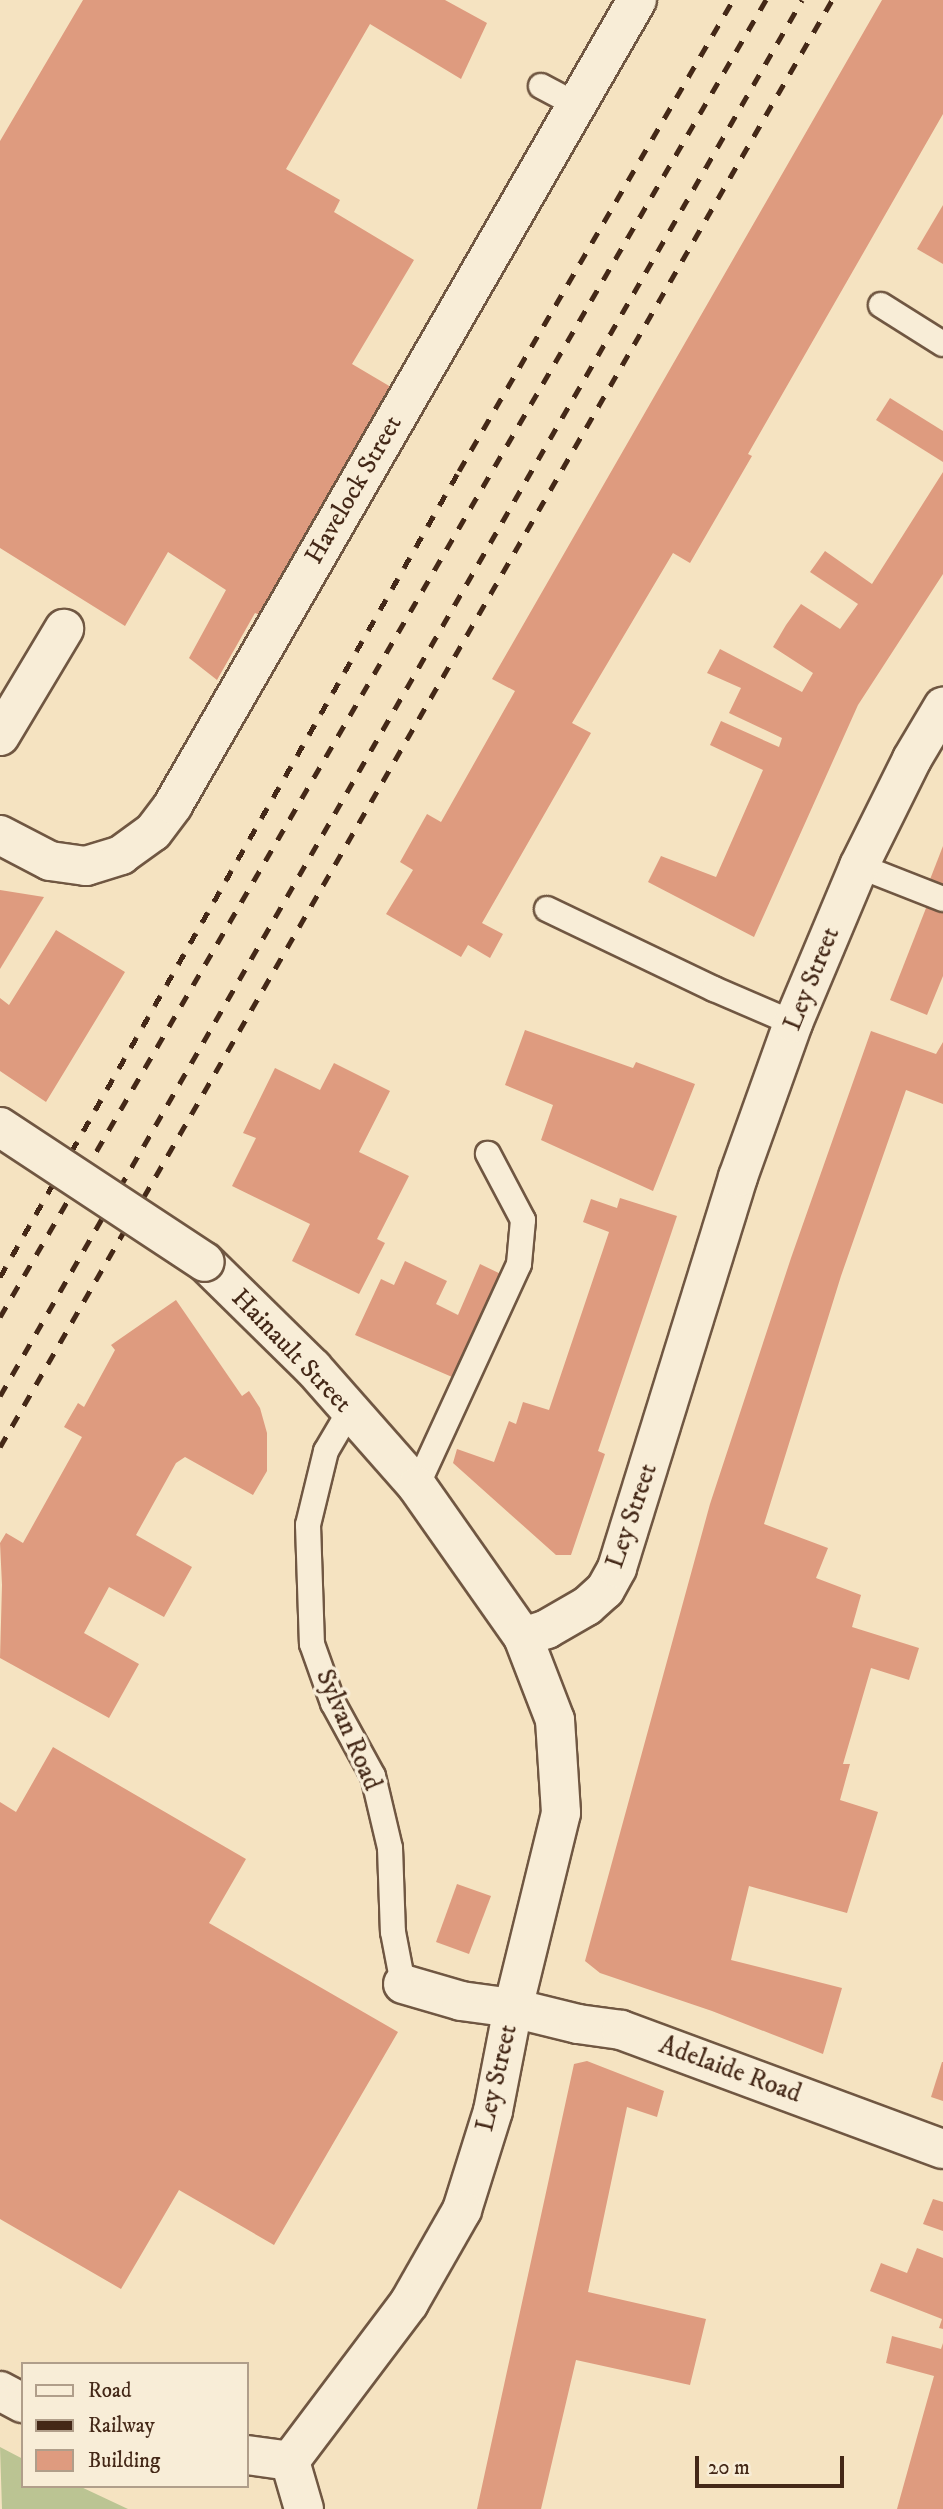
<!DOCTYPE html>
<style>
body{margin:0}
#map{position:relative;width:943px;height:2509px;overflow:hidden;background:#f5e3c1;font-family:"IM FELL DW Pica",serif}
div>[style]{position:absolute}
.green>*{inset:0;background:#bbc493}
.building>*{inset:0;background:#de9b7f}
.roads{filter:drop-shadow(2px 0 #705742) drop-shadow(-2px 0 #705742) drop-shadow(0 2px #705742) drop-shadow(0 -2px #705742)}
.service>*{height:24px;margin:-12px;padding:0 12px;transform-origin:12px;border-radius:12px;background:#f8edd7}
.minor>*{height:38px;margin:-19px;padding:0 19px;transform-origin:19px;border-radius:19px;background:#f8edd7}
.tertiary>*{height:38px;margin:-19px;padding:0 19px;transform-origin:19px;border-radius:19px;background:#f8edd7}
.rail>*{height:5px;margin-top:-2.5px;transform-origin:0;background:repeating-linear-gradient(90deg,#442817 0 12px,transparent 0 24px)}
.bridges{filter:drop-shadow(2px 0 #705742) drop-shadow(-2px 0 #705742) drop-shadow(0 2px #705742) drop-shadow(0 -2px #705742)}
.tertiary-bridge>*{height:38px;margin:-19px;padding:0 19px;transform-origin:19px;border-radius:19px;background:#f8edd7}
span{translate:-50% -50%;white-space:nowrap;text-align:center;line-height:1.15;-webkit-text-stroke:7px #f8edd7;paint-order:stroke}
.street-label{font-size:26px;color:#442817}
.legend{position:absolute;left:21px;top:2362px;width:228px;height:126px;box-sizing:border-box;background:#f8edd7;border:2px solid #b09e8a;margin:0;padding:9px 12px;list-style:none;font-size:21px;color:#442817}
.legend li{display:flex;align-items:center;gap:14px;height:35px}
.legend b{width:35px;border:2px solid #b09e8a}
.scale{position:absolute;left:695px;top:2456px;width:149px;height:32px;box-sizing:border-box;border:4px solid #442817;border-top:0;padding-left:9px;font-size:21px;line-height:24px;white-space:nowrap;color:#442817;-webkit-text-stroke:5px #f8edd7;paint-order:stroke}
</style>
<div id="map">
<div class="green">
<i style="clip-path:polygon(0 2447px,23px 2459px,23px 2486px,79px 2486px,128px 2509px,2px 2509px)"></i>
</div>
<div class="building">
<i style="clip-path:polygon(83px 0,445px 0,487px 23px,461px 79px,370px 24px,286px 169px,340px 200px,334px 212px,414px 260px,352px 364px,396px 390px,265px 617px,255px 613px,217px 680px,189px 658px,226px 590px,168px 552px,125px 626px,0 548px,0 141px)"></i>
<i style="clip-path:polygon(882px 0,943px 0,943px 114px,748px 454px,752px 456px,690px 563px,673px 553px,572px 723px,591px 733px,482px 923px,503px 934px,490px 958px,468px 945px,461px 957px,386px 914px,413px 870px,400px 862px,427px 814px,441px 822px,515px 691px,492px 679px)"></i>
<i style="clip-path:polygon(943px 205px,943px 264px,917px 249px)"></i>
<i style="clip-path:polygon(890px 398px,943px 431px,943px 462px,876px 420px)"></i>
<i style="clip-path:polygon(943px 472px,943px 574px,858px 705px,754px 937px,648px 882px,661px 856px,716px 877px,763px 770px,710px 745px,721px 721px,779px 747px,782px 738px,729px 713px,741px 688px,707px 673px,720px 649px,802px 692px,813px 673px,773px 647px,786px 625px,801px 604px,840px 629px,858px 604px,810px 572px,825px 551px,872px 584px)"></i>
<i style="clip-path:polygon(943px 846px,943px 888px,929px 882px)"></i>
<i style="clip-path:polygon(0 890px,44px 897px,0 969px)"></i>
<i style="clip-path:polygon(928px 903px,943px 909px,943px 976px,927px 1015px,890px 1000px)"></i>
<i style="clip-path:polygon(56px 930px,125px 972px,46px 1102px,0 1071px,0 998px,9px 1005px)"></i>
<i style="clip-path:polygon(525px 1030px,633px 1068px,636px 1062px,695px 1084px,653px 1191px,541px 1140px,553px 1105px,505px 1085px)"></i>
<i style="clip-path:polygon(871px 1031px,936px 1054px,943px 1042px,943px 1104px,906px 1090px,841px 1276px,764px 1524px,828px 1548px,816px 1578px,861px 1595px,852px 1627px,919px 1648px,909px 1680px,871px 1668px,843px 1764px,850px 1764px,840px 1800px,878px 1812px,847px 1913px,749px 1886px,731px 1960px,842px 1988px,823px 2054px,712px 2011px,600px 1973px,585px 1961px,710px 1504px,791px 1258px)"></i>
<i style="clip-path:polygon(334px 1063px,390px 1091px,359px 1152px,409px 1176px,377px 1239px,385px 1243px,359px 1294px,292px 1261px,310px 1224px,232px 1186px,256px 1138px,243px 1133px,275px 1068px,320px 1090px)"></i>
<i style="clip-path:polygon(620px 1198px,677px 1216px,598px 1451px,605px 1454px,571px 1555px,556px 1555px,453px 1463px,457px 1449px,494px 1462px,509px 1421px,516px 1424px,523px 1402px,549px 1410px,609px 1232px,583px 1222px,591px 1199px,617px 1208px)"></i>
<i style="clip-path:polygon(405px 1261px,447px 1281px,436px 1304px,458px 1315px,480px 1264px,505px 1276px,459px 1380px,355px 1335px,381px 1279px,394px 1285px)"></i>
<i style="clip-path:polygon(176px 1300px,242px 1396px,249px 1391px,260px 1408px,267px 1433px,267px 1471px,253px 1495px,185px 1457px,176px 1463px,136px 1535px,192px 1567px,164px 1617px,109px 1587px,84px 1633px,139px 1664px,109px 1718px,0 1658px,2px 1585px,0 1543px,6px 1533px,23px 1543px,82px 1437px,64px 1427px,78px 1403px,84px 1407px,115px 1350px,111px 1345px)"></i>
<i style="clip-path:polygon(53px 1747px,246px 1859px,209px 1923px,398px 2032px,274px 2245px,179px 2190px,121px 2289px,0 2219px,0 1802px,16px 1812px)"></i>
<i style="clip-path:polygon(457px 1884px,491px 1896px,469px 1954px,436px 1942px)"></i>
<i style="clip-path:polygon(587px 2061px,664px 2091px,657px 2117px,627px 2107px,588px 2292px,706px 2319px,690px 2385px,576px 2360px,541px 2509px,477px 2509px,574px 2064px)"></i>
<i style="clip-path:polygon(942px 2062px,943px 2062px,943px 2101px,931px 2097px)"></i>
<i style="clip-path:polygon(933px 2199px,943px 2202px,943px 2231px,923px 2224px)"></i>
<i style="clip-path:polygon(917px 2248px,943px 2258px,943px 2329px,939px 2328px,942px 2319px,870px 2291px,881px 2263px,907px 2273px)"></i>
<i style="clip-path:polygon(892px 2336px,941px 2349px,943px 2343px,943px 2509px,897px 2509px,934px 2376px,886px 2363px)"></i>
</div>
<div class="roads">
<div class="service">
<i style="left:541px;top:86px;width:40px;rotate:28deg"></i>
<i style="left:881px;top:305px;width:73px;rotate:32.2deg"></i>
<i style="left:859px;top:866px;width:90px;rotate:21.4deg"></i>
<i style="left:547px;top:909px;width:185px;rotate:25.6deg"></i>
<i style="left:714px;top:989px;width:86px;rotate:23.3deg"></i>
<i style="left:349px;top:1412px;width:45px;rotate:120.5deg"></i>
<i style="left:326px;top:1451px;width:76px;rotate:103.7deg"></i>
<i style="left:308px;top:1525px;width:119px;rotate:88.1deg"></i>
<i style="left:312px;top:1644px;width:63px;rotate:70.4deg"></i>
<i style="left:333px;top:1703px;width:83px;rotate:61.3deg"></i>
<i style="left:373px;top:1776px;width:74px;rotate:76.7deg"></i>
<i style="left:390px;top:1848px;width:84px;rotate:88deg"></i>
<i style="left:393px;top:1932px;width:53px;rotate:79.1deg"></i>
<i style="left:417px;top:1486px;width:244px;rotate:-65.3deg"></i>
<i style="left:519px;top:1264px;width:44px;rotate:-84.8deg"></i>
<i style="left:523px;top:1220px;width:75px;rotate:-117.9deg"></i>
</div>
<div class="minor">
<i style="left:0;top:736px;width:125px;rotate:-59.1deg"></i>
<i style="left:0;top:835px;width:56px;rotate:27.5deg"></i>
<i style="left:50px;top:861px;width:36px;rotate:8deg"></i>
<i style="left:86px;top:866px;width:37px;rotate:-17deg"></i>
<i style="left:121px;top:855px;width:39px;rotate:-36deg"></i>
<i style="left:153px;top:832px;width:34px;rotate:-53deg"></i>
<i style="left:173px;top:805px;width:929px;rotate:-60.04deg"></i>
<i style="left:523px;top:1637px;width:25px;rotate:-18deg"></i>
<i style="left:547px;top:1629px;width:46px;rotate:-29.9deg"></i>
<i style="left:587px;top:1606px;width:24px;rotate:-42deg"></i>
<i style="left:605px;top:1590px;width:25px;rotate:-61deg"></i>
<i style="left:617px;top:1568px;width:409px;rotate:-72.8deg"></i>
<i style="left:738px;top:1177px;width:164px;rotate:-70.3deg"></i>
<i style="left:793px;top:1023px;width:170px;rotate:-67.2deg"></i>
<i style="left:859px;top:866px;width:119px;rotate:-63.6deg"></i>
<i style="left:912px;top:759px;width:61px;rotate:-59.2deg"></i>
<i style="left:403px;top:1984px;width:60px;rotate:16.3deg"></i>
<i style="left:461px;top:2001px;width:52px;rotate:7.7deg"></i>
<i style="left:513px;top:2008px;width:67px;rotate:13.8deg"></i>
<i style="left:578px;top:2024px;width:43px;rotate:7.9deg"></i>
<i style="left:621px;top:2030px;width:343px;rotate:20.3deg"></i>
</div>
<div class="tertiary">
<i style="left:205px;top:1262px;width:151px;rotate:44.5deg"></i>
<i style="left:313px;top:1368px;width:157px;rotate:48.6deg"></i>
<i style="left:417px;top:1486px;width:184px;rotate:54.9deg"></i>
<i style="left:523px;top:1637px;width:89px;rotate:68.9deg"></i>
<i style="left:555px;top:1720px;width:93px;rotate:86.3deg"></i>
<i style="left:561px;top:1813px;width:201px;rotate:103.8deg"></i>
<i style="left:513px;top:2008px;width:105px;rotate:101deg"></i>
<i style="left:493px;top:2111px;width:104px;rotate:107.4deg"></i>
<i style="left:462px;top:2210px;width:107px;rotate:119.7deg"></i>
<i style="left:409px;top:2303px;width:198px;rotate:127deg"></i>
<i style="left:0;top:2391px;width:26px;rotate:28deg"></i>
<i style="left:247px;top:2455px;width:43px;rotate:7.9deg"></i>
<i style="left:290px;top:2461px;width:50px;rotate:73.7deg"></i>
</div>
</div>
<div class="rail">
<i style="left:0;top:1277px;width:928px;rotate:-60.34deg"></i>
<i style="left:459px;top:471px;width:545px;rotate:-59.81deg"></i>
<i style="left:0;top:1317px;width:1524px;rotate:-59.82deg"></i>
<i style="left:0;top:1396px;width:1610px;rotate:-60.12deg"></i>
<i style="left:0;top:1447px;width:1669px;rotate:-60.1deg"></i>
</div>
<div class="bridges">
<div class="tertiary-bridge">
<i style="left:0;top:1127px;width:245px;rotate:33.4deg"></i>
</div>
</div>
<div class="street-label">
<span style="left:354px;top:490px;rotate:-60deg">Havelock Street</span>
<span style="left:812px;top:979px;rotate:-68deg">Ley Street</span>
<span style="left:291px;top:1351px;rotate:46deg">Hainault Street</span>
<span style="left:632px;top:1516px;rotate:-71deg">Ley Street</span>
<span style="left:348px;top:1730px;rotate:67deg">Sylvan Road</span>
<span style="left:730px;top:2070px;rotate:20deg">Adelaide Road</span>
<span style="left:497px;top:2078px;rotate:-77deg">Ley Street</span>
</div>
<ul class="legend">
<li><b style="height:9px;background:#f8edd7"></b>Road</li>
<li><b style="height:9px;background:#442817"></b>Railway</li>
<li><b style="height:19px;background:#de9b7f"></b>Building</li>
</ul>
<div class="scale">20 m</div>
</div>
